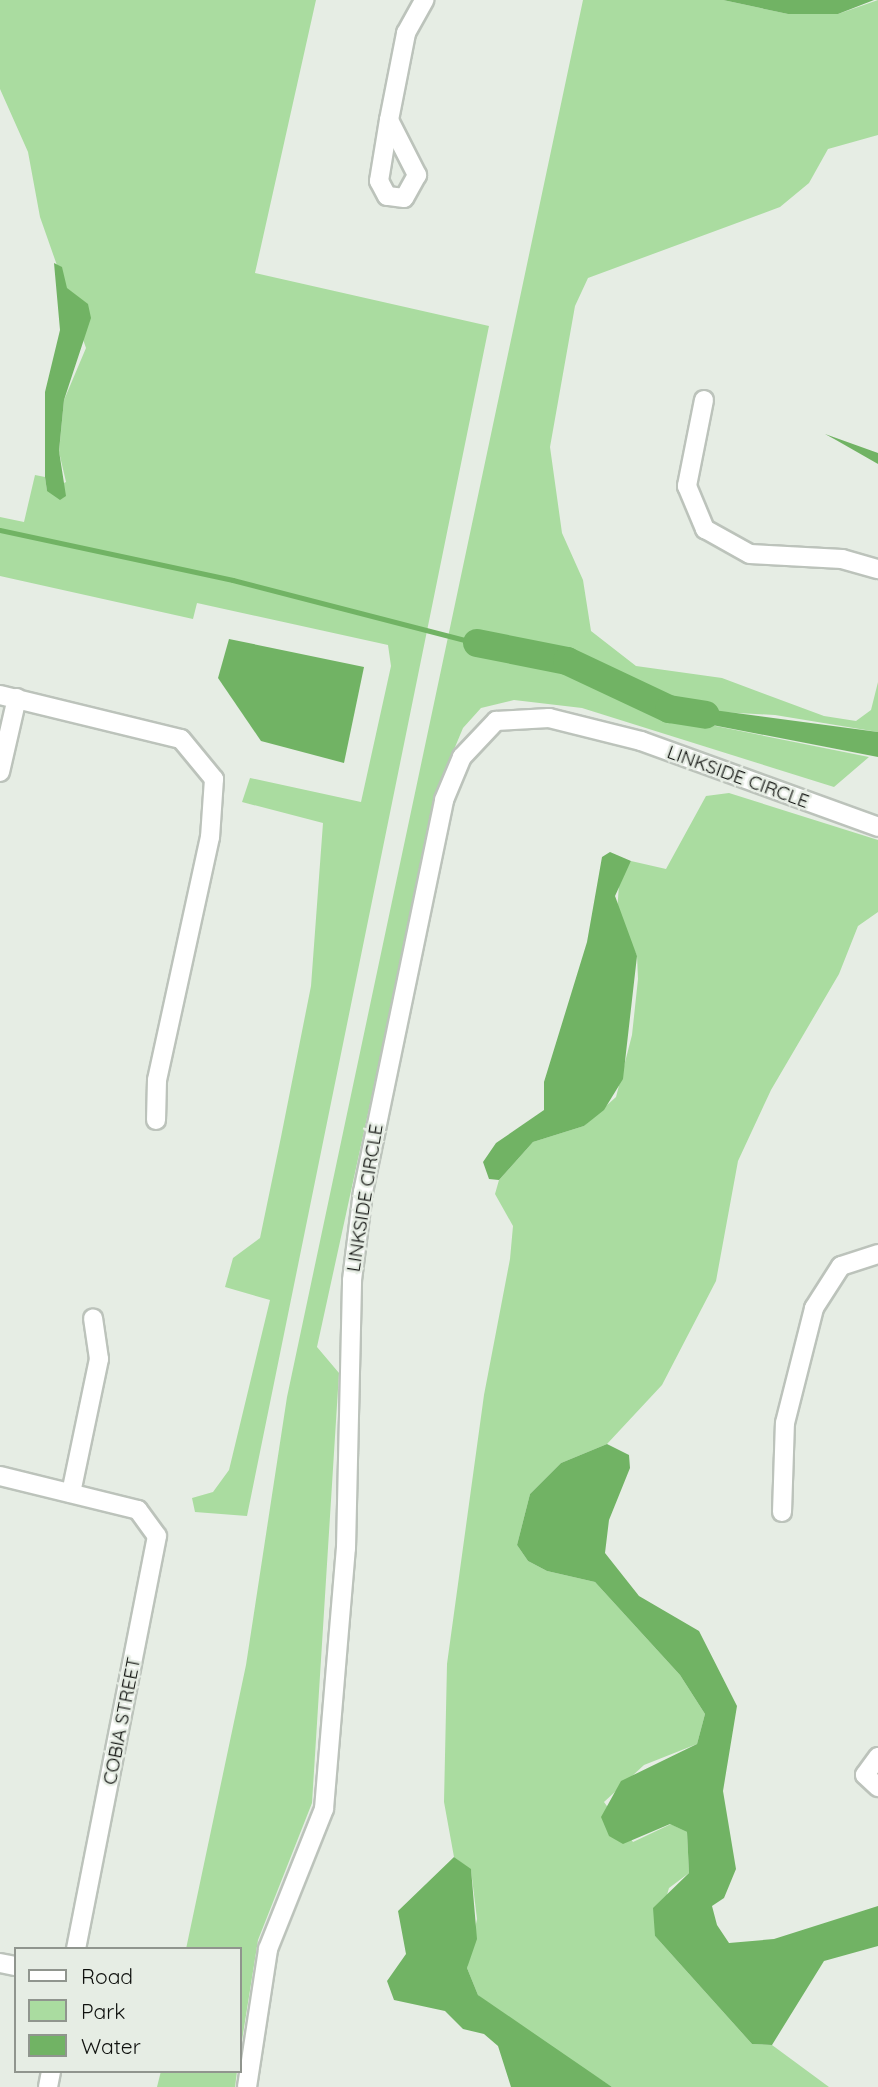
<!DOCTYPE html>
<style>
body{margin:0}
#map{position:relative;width:878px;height:2087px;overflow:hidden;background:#e6ede4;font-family:Quicksand,sans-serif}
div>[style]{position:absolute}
.green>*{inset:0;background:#aadca0}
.water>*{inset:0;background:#71b364}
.stream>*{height:4.5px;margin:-2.25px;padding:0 2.25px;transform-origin:2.25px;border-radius:2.25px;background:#71b364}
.river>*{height:28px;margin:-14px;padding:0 14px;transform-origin:14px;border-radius:14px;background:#71b364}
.roads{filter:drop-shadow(2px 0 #bcc3bb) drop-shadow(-2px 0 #bcc3bb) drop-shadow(0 2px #bcc3bb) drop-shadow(0 -2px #bcc3bb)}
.street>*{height:18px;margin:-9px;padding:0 9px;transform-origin:9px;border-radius:9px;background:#fff}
span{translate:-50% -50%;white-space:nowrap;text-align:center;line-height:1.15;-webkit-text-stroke:5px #e6ede4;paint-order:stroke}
.street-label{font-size:19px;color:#0f110e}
.legend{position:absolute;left:14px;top:1947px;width:228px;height:126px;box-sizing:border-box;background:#e6ede4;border:2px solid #90958e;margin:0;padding:9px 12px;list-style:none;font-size:21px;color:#0f110e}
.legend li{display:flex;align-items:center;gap:14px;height:35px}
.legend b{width:35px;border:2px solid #90958e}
</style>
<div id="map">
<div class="green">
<i style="clip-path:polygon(0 0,316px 0,255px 273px,489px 326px,247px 1516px,195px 1512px,192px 1498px,213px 1492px,229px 1470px,270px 1300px,225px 1287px,233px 1258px,260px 1238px,281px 1137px,311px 986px,323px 823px,242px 802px,250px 778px,361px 802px,391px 666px,388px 645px,197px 603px,193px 619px,0 576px,0 517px,24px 522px,35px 475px,45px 477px,47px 491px,66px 482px,59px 452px,64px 400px,86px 348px,40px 217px,28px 152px,0 89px)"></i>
<i style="clip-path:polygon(583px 0,723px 0,788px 14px,838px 14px,878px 0,878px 135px,828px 149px,809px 183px,780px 207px,588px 278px,575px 306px,550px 447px,562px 533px,583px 580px,591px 631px,636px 666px,722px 678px,824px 716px,856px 721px,871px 710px,878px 682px,878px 732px,775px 715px,669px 709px,676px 718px,869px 757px,834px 787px,582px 708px,514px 700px,481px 708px,463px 728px,440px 783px,317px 1347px,339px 1373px,312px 1803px,258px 1940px,240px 2053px,240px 1949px,186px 1949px,246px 1665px,287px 1397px)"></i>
<i style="clip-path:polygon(729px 793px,878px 840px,878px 912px,858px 926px,839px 974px,771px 1090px,738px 1161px,716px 1281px,662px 1385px,607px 1444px,561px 1463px,530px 1494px,517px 1545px,528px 1561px,547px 1571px,595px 1582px,680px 1675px,705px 1714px,697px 1744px,644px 1765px,604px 1802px,633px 1842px,671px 1824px,687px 1832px,689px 1873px,669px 1888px,655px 1936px,752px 2044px,772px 2045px,829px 2087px,612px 2087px,502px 2016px,478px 1995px,467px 1968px,477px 1919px,471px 1870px,454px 1857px,444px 1802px,447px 1664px,484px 1395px,510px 1259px,513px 1226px,495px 1194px,499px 1180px,533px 1142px,584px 1126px,616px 1097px,632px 1035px,638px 979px,637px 956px,617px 913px,619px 884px,631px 861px,666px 869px,706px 796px)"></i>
<i style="clip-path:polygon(161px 2071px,237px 2071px,235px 2087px,157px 2087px)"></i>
</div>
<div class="water">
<i style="clip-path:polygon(723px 0,874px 0,838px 14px,788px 14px)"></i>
<i style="clip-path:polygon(54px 263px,62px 267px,67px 288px,88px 304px,91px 318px,64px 400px,59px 451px,66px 496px,60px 500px,47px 491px,45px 477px,45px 392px,60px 330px)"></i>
<i style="clip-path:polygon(825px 434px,878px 453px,878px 464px,836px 440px)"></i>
<i style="clip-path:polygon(229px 639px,364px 667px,344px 763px,261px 741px,218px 678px)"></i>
<i style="clip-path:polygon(676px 705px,878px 732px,878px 757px,676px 718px,669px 709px)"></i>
<i style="clip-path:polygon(610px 852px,631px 861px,615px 896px,637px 956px,623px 1079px,604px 1110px,584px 1126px,533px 1142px,499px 1180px,489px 1179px,483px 1162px,496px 1143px,544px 1110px,544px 1082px,587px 942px,602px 857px)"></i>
<i style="clip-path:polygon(607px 1444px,629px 1455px,630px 1468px,609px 1520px,605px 1553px,639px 1596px,699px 1631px,737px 1706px,723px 1791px,736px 1869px,724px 1898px,712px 1906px,717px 1925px,729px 1943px,774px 1939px,878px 1906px,878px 1946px,824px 1961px,772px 2045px,752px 2044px,655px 1936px,653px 1908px,689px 1873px,687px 1832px,670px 1824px,623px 1844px,609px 1836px,601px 1817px,621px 1781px,697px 1744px,705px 1714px,680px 1675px,595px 1582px,547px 1571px,528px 1561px,517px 1545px,530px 1494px,561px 1463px)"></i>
<i style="clip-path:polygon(454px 1857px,471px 1869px,477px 1939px,467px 1968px,478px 1995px,612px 2087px,511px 2087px,498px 2046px,484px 2034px,463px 2029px,445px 2011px,394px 2000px,387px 1981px,406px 1954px,398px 1911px)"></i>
</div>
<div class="stream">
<i style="left:0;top:530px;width:238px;rotate:12.1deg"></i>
<i style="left:233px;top:580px;width:252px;rotate:14.5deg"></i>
</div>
<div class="river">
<i style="left:477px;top:643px;width:92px;rotate:11.3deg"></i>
<i style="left:567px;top:661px;width:113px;rotate:25.2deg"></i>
<i style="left:669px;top:709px;width:37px;rotate:9deg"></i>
</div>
<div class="roads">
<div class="street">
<i style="left:389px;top:120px;width:62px;rotate:63deg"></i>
<i style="left:417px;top:175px;width:26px;rotate:119deg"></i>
<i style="left:404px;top:198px;width:17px;rotate:-173deg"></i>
<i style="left:387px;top:196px;width:17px;rotate:-118deg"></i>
<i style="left:379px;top:181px;width:62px;rotate:-80.7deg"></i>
<i style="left:389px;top:120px;width:89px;rotate:-78.9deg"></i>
<i style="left:406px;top:33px;width:38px;rotate:-61deg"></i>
<i style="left:704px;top:400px;width:88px;rotate:101.2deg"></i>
<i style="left:687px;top:486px;width:47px;rotate:67.3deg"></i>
<i style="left:705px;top:529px;width:51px;rotate:29.1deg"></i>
<i style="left:750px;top:554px;width:92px;rotate:3.1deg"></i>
<i style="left:842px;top:559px;width:37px;rotate:16deg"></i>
<i style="left:0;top:695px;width:186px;rotate:13.7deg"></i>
<i style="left:181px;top:739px;width:52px;rotate:50.5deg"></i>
<i style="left:214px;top:779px;width:58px;rotate:93.9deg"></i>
<i style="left:210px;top:837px;width:249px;rotate:102.3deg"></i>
<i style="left:157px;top:1080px;width:40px;rotate:91.4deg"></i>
<i style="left:0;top:772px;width:76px;rotate:-77.1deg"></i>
<i style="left:0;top:1476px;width:142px;rotate:13.8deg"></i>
<i style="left:138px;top:1510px;width:32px;rotate:54deg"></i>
<i style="left:157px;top:1536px;width:421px;rotate:101.1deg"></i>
<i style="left:71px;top:1493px;width:137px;rotate:-78.2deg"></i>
<i style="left:99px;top:1359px;width:41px;rotate:-98.3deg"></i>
<i style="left:782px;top:1512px;width:89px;rotate:-88.1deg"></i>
<i style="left:785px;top:1423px;width:119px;rotate:-75.8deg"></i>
<i style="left:814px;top:1308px;width:50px;rotate:-57.3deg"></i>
<i style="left:841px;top:1266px;width:39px;rotate:-18deg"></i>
<i style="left:878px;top:1757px;width:22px;rotate:126deg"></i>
<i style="left:865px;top:1775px;width:18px;rotate:43deg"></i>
<i style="left:0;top:1963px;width:16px;rotate:11deg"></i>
<i style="left:48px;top:2087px;width:16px;rotate:-79deg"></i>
<i style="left:247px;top:2087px;width:140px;rotate:-81.3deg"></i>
<i style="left:268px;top:1949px;width:151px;rotate:-68.2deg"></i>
<i style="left:324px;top:1809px;width:262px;rotate:-85.2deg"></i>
<i style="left:346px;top:1548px;width:268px;rotate:-88.7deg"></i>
<i style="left:352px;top:1280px;width:89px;rotate:-82.9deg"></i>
<i style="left:363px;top:1192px;width:400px;rotate:-78.3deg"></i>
<i style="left:444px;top:800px;width:47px;rotate:-67.3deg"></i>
<i style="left:462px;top:757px;width:50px;rotate:-46.6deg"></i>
<i style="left:496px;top:721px;width:53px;rotate:-3.2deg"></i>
<i style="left:549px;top:718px;width:95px;rotate:14deg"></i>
<i style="left:641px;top:741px;width:252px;rotate:19.9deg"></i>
</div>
</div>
<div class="street-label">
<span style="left:738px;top:777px;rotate:20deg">LINKSIDE CIRCLE</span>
<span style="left:365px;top:1198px;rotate:-81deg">LINKSIDE CIRCLE</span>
<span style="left:122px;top:1721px;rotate:-79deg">COBIA STREET</span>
</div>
<ul class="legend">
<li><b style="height:9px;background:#fff"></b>Road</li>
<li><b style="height:19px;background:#aadca0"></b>Park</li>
<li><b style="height:19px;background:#71b364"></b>Water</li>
</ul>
</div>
